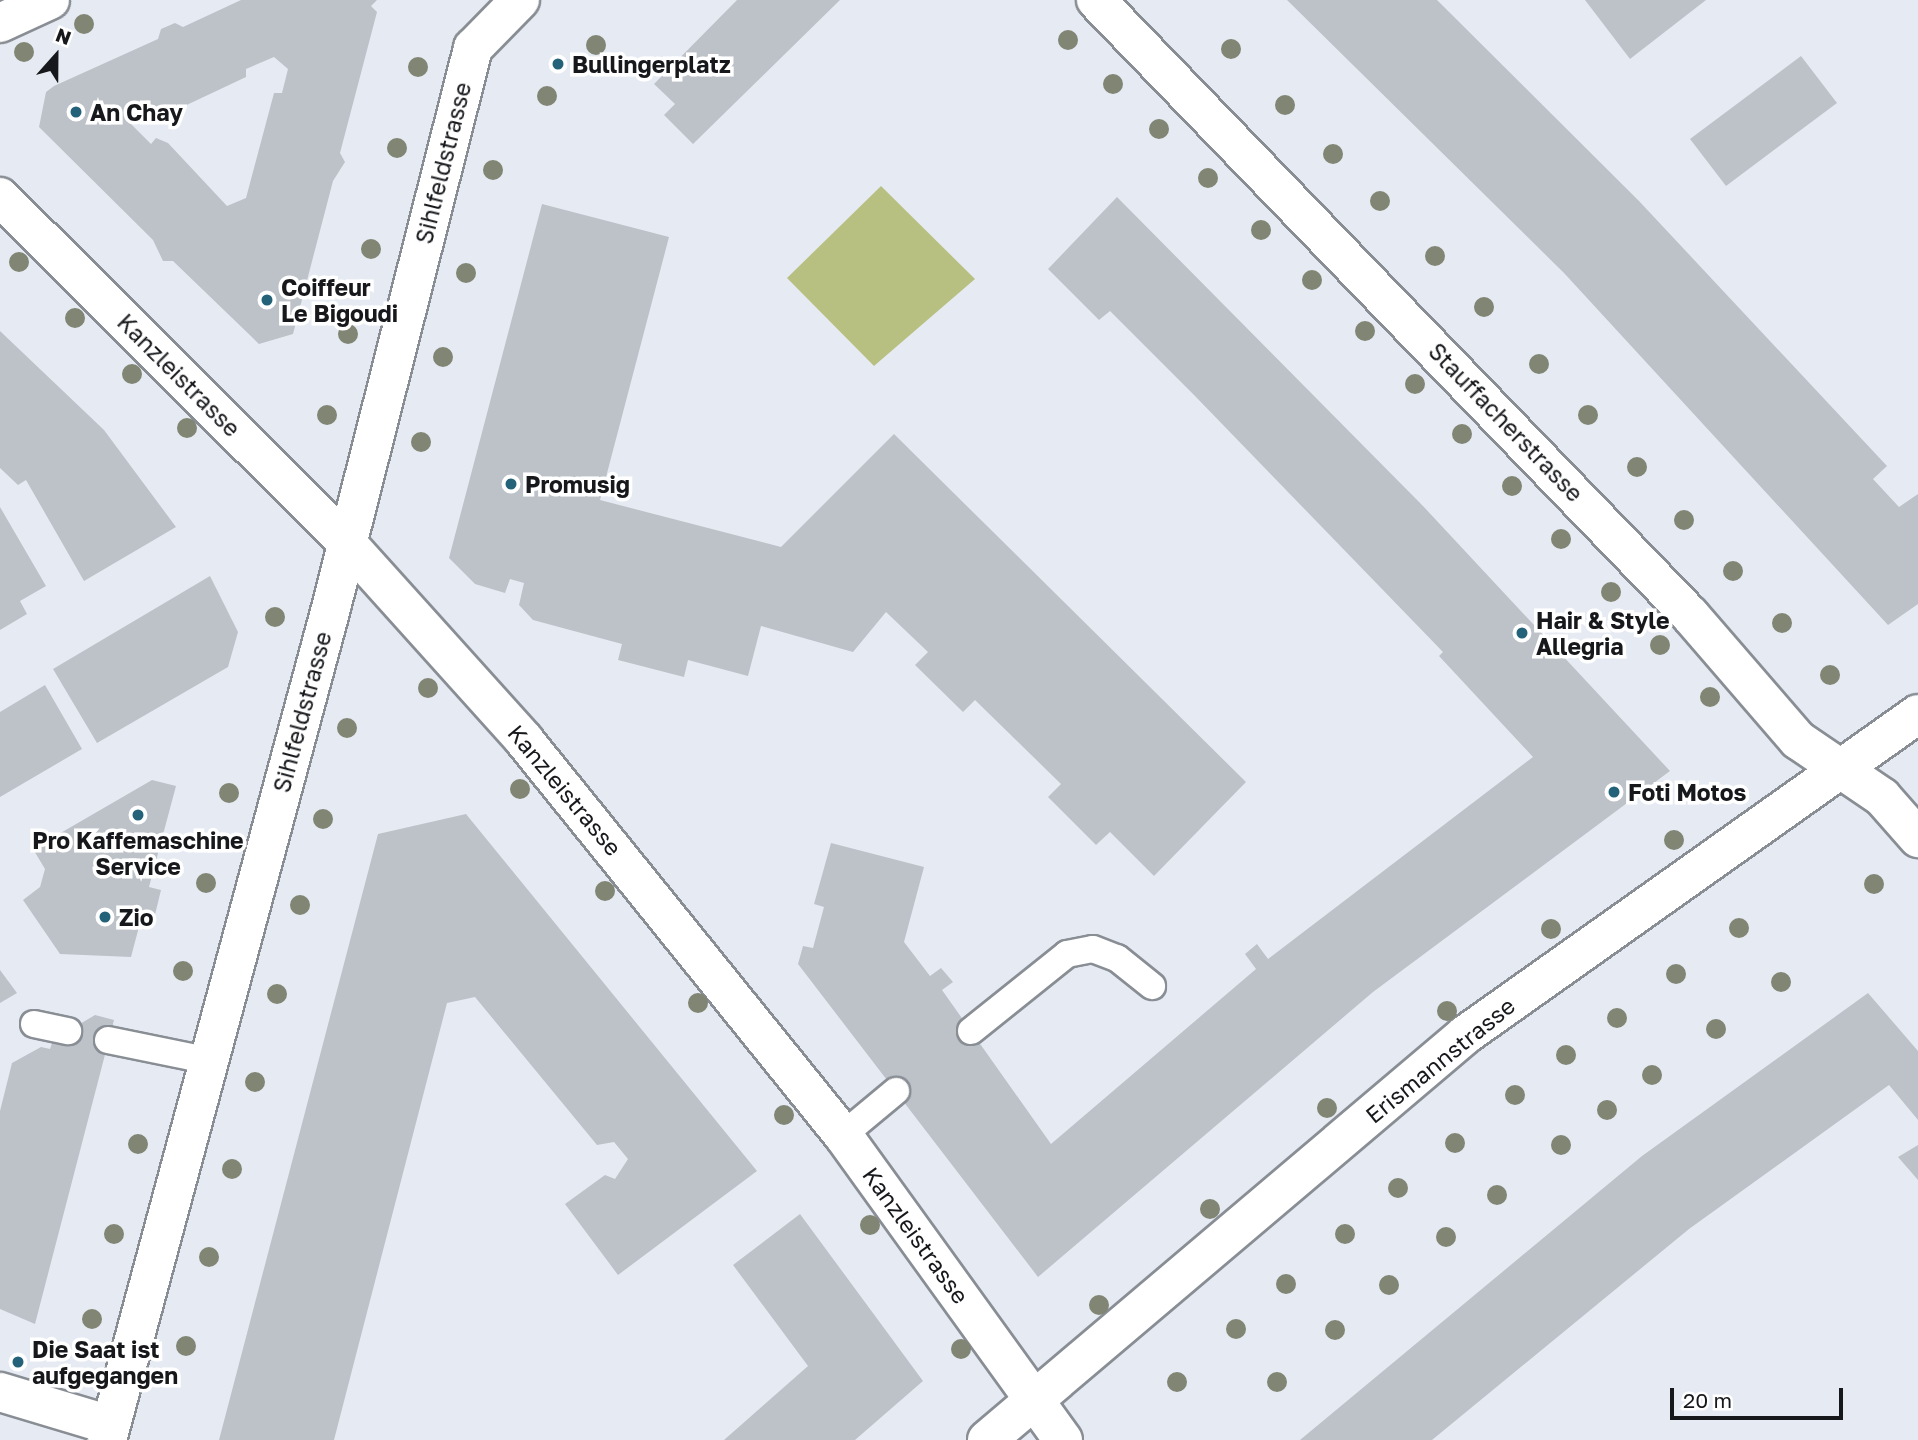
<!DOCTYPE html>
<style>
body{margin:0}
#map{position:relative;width:1918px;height:1440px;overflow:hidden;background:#e6ebf3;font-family:"Golos Text",sans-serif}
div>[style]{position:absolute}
.green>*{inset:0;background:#b8c081}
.building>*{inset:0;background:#bdc2c9}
.roads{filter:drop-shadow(2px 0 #898e95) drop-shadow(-2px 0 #898e95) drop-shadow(0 2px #898e95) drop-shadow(0 -2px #898e95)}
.lane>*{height:26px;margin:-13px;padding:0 13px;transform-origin:13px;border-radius:13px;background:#fff}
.street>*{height:38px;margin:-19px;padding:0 19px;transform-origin:19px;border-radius:19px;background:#fff}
.trees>*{width:20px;height:20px;margin:-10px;border-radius:50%;background:#818574}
.dots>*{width:19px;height:19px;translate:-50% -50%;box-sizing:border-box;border:4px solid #fff;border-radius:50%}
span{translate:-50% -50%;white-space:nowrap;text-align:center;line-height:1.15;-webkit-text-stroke:7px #fff;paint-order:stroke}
.poi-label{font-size:23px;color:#16181b;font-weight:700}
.left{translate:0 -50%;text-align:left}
.street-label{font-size:23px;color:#16181b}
.north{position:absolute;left:21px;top:21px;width:70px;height:70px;-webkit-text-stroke:5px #fff;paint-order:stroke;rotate:21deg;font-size:19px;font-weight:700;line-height:28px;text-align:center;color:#16181b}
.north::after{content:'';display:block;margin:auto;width:24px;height:32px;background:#16181b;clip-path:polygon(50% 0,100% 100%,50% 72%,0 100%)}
.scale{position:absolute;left:1670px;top:1388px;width:173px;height:32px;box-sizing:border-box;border:4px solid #16181b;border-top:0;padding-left:9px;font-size:21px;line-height:24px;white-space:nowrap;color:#16181b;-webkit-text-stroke:5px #fff;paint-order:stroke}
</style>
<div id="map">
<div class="green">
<i style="clip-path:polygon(881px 186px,975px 279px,874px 366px,787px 278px)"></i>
</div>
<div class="building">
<i style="clip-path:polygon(evenodd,241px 0,377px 0,371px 6px,377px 12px,340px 153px,345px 162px,333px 181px,293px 334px,259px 344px,173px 261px,163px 261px,153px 240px,39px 127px,46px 92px,54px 86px,158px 39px,161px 29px,175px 23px,183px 27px,241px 0,274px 57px,288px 69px,282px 93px,274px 93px,246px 198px,227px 206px,168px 143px,156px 138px,151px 144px,128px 121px,130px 109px,148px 100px,157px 119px,246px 77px,246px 69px,274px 57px)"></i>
<i style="clip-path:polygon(737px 0,840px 0,693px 144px,664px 115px,675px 104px,654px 84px)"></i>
<i style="clip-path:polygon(1287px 0,1437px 0,1639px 201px,1887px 466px,1873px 479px,1899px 507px,1918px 494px,1918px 604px,1888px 625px,1564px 273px)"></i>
<i style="clip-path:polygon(1585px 0,1706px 0,1630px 59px)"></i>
<i style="clip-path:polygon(1801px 56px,1837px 103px,1726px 186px,1690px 139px)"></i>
<i style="clip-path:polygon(1117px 197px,1423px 506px,1670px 771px,1373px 992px,1038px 1277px,798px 964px,803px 946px,813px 948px,824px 907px,814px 904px,831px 843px,924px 867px,904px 942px,930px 976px,941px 968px,953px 982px,942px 990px,1051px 1144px,1256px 969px,1245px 954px,1257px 944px,1268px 959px,1533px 757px,1439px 656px,1443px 652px,1195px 396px,1110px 311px,1099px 320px,1048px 269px)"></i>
<i style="clip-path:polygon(542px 204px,669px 237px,600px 500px,781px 547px,894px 434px,1246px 782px,1154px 876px,1110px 832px,1096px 845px,1048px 797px,1061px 784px,975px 700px,963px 712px,915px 665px,928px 652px,886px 612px,853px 652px,761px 626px,748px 676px,688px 660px,684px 677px,618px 660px,622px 644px,533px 620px,519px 605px,524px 583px,510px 579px,505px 593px,475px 584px,449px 558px)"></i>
<i style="clip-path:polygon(0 331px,104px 430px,176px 527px,84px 581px,26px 480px,18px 485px,0 468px)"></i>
<i style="clip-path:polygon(0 507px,46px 586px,20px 601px,27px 614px,0 630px)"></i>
<i style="clip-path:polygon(210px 576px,238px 632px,228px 667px,97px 743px,53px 669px)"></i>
<i style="clip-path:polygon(45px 685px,82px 749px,0 797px,0 712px)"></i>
<i style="clip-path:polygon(152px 780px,176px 786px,149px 887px,161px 890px,152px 927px,140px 923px,131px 957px,60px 954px,23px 900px,40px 887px,45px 869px,33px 849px)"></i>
<i style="clip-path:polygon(466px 814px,757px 1171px,618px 1275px,565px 1204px,605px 1175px,615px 1179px,628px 1159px,614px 1142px,597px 1145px,475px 997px,447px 1003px,334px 1440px,219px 1440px,378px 834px)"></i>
<i style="clip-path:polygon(0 970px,17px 993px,0 1003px)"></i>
<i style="clip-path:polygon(1868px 993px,1918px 1051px,1918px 1120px,1889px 1085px,1689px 1229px,1432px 1440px,1300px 1440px,1642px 1156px)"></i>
<i style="clip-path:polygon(95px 1015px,114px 1020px,35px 1324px,0 1309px,0 1111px,12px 1063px,41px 1047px,50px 1049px,53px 1040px)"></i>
<i style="clip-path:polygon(1918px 1145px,1918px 1180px,1898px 1157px)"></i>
<i style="clip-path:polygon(800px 1214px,923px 1381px,855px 1440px,724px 1440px,808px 1366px,733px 1265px)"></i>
</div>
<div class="roads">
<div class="lane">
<i style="left:34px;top:1024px;width:35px;rotate:12deg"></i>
<i style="left:971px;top:1031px;width:123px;rotate:-38.7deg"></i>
<i style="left:1067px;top:954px;width:26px;rotate:-11deg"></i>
<i style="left:1093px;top:949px;width:26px;rotate:21deg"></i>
<i style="left:1117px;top:958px;width:45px;rotate:38.7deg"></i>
<i style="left:108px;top:1040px;width:100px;rotate:11.5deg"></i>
<i style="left:843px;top:1135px;width:69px;rotate:-39.7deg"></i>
</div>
<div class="street">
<i style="left:1096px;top:0;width:855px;rotate:46deg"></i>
<i style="left:1690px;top:615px;width:165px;rotate:49.2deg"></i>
<i style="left:1798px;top:740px;width:102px;rotate:34.2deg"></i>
<i style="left:1882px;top:797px;width:55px;rotate:48.7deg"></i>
<i style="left:0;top:23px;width:55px;rotate:-24.7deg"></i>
<i style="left:0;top:197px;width:489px;rotate:44.9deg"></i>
<i style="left:346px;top:542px;width:266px;rotate:48deg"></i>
<i style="left:524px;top:740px;width:508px;rotate:51.08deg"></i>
<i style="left:843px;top:1135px;width:376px;rotate:54.2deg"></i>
<i style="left:0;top:1392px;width:115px;rotate:16.7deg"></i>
<i style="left:107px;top:1440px;width:862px;rotate:-74.93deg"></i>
<i style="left:331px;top:608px;width:578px;rotate:-75.77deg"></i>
<i style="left:473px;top:48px;width:67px;rotate:-45.6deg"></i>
<i style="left:987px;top:1440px;width:627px;rotate:-40.27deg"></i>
<i style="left:1465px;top:1035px;width:555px;rotate:-35.32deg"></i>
</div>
</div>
<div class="trees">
<i style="left:84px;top:24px"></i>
<i style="left:1068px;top:40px"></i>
<i style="left:596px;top:45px"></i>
<i style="left:1231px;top:49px"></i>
<i style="left:24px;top:52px"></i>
<i style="left:418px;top:67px"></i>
<i style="left:1113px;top:84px"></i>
<i style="left:547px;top:96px"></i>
<i style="left:1285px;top:105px"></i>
<i style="left:1159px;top:129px"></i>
<i style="left:397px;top:148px"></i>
<i style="left:1333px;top:154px"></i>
<i style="left:493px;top:170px"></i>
<i style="left:1208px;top:178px"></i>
<i style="left:1380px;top:201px"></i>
<i style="left:1261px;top:230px"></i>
<i style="left:371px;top:249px"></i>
<i style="left:1435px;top:256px"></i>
<i style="left:19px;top:262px"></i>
<i style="left:466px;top:273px"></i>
<i style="left:1312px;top:280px"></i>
<i style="left:1484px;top:307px"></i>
<i style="left:75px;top:318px"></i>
<i style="left:1365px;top:331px"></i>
<i style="left:348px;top:334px"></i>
<i style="left:443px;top:357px"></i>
<i style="left:1539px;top:364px"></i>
<i style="left:132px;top:374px"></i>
<i style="left:1415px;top:384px"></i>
<i style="left:327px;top:415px"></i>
<i style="left:1588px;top:415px"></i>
<i style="left:187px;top:428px"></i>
<i style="left:1462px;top:434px"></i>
<i style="left:421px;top:442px"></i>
<i style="left:1637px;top:467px"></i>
<i style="left:1512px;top:486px"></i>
<i style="left:1684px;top:520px"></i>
<i style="left:1561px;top:539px"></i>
<i style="left:1733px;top:571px"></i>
<i style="left:1611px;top:592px"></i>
<i style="left:275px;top:617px"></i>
<i style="left:1782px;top:623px"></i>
<i style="left:1660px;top:645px"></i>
<i style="left:1830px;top:675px"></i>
<i style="left:428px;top:688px"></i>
<i style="left:1710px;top:697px"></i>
<i style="left:347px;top:728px"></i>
<i style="left:520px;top:789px"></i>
<i style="left:229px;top:793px"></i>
<i style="left:323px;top:819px"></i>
<i style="left:1674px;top:840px"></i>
<i style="left:206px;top:883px"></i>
<i style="left:1874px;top:884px"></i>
<i style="left:605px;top:891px"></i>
<i style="left:300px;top:905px"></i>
<i style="left:1739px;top:928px"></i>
<i style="left:1551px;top:929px"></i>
<i style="left:183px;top:971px"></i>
<i style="left:1676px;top:974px"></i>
<i style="left:1781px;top:982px"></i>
<i style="left:277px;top:994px"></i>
<i style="left:698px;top:1003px"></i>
<i style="left:1447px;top:1011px"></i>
<i style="left:1617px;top:1018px"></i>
<i style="left:1716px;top:1029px"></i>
<i style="left:1566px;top:1055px"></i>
<i style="left:1652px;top:1075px"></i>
<i style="left:255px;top:1082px"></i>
<i style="left:1515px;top:1095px"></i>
<i style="left:1327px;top:1108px"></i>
<i style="left:1607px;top:1110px"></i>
<i style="left:784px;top:1115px"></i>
<i style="left:1455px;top:1143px"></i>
<i style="left:138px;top:1144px"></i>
<i style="left:1561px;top:1145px"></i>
<i style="left:232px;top:1169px"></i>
<i style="left:1398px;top:1188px"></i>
<i style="left:1497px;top:1195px"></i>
<i style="left:1210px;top:1209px"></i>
<i style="left:870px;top:1225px"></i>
<i style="left:114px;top:1234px"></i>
<i style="left:1345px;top:1234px"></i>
<i style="left:1446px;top:1237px"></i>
<i style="left:209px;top:1257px"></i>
<i style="left:1286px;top:1284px"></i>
<i style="left:1389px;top:1285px"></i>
<i style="left:1099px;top:1305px"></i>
<i style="left:92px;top:1319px"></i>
<i style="left:1236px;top:1329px"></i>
<i style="left:1335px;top:1330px"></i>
<i style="left:186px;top:1346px"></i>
<i style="left:961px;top:1349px"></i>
<i style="left:1177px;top:1382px"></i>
<i style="left:1277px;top:1382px"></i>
</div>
<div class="dots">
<i style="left:558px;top:64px;background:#236278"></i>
<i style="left:76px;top:112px;background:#236278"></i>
<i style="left:267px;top:300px;background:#236278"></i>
<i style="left:511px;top:484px;background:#236278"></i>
<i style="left:1522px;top:633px;background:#236278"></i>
<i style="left:1614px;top:792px;background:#236278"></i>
<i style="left:138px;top:815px;background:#236278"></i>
<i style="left:105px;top:917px;background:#236278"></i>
<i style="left:18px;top:1362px;background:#236278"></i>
</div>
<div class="poi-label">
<span class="left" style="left:572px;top:64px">Bullingerplatz</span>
<span class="left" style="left:90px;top:112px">An Chay</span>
<span class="left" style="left:281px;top:300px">Coiffeur<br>Le Bigoudi</span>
<span class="left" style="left:525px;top:484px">Promusig</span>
<span class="left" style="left:1536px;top:633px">Hair &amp; Style<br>Allegria</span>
<span class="left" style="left:1628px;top:792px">Foti Motos</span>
<span style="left:138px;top:853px">Pro Kaffemaschine<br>Service</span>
<span class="left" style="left:119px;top:917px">Zio</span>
<span class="left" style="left:32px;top:1362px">Die Saat ist<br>aufgegangen</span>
</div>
<div class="street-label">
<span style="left:443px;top:163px;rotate:-76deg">Sihlfeldstrasse</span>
<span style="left:179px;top:375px;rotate:45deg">Kanzleistrasse</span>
<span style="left:1506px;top:422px;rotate:46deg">Stauffacherstrasse</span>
<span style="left:302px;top:712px;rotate:-75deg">Sihlfeldstrasse</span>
<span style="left:565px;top:790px;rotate:50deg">Kanzleistrasse</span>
<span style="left:1440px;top:1060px;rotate:-39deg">Erismannstrasse</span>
<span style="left:916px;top:1235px;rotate:54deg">Kanzleistrasse</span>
</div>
<div class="north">N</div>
<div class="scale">20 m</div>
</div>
